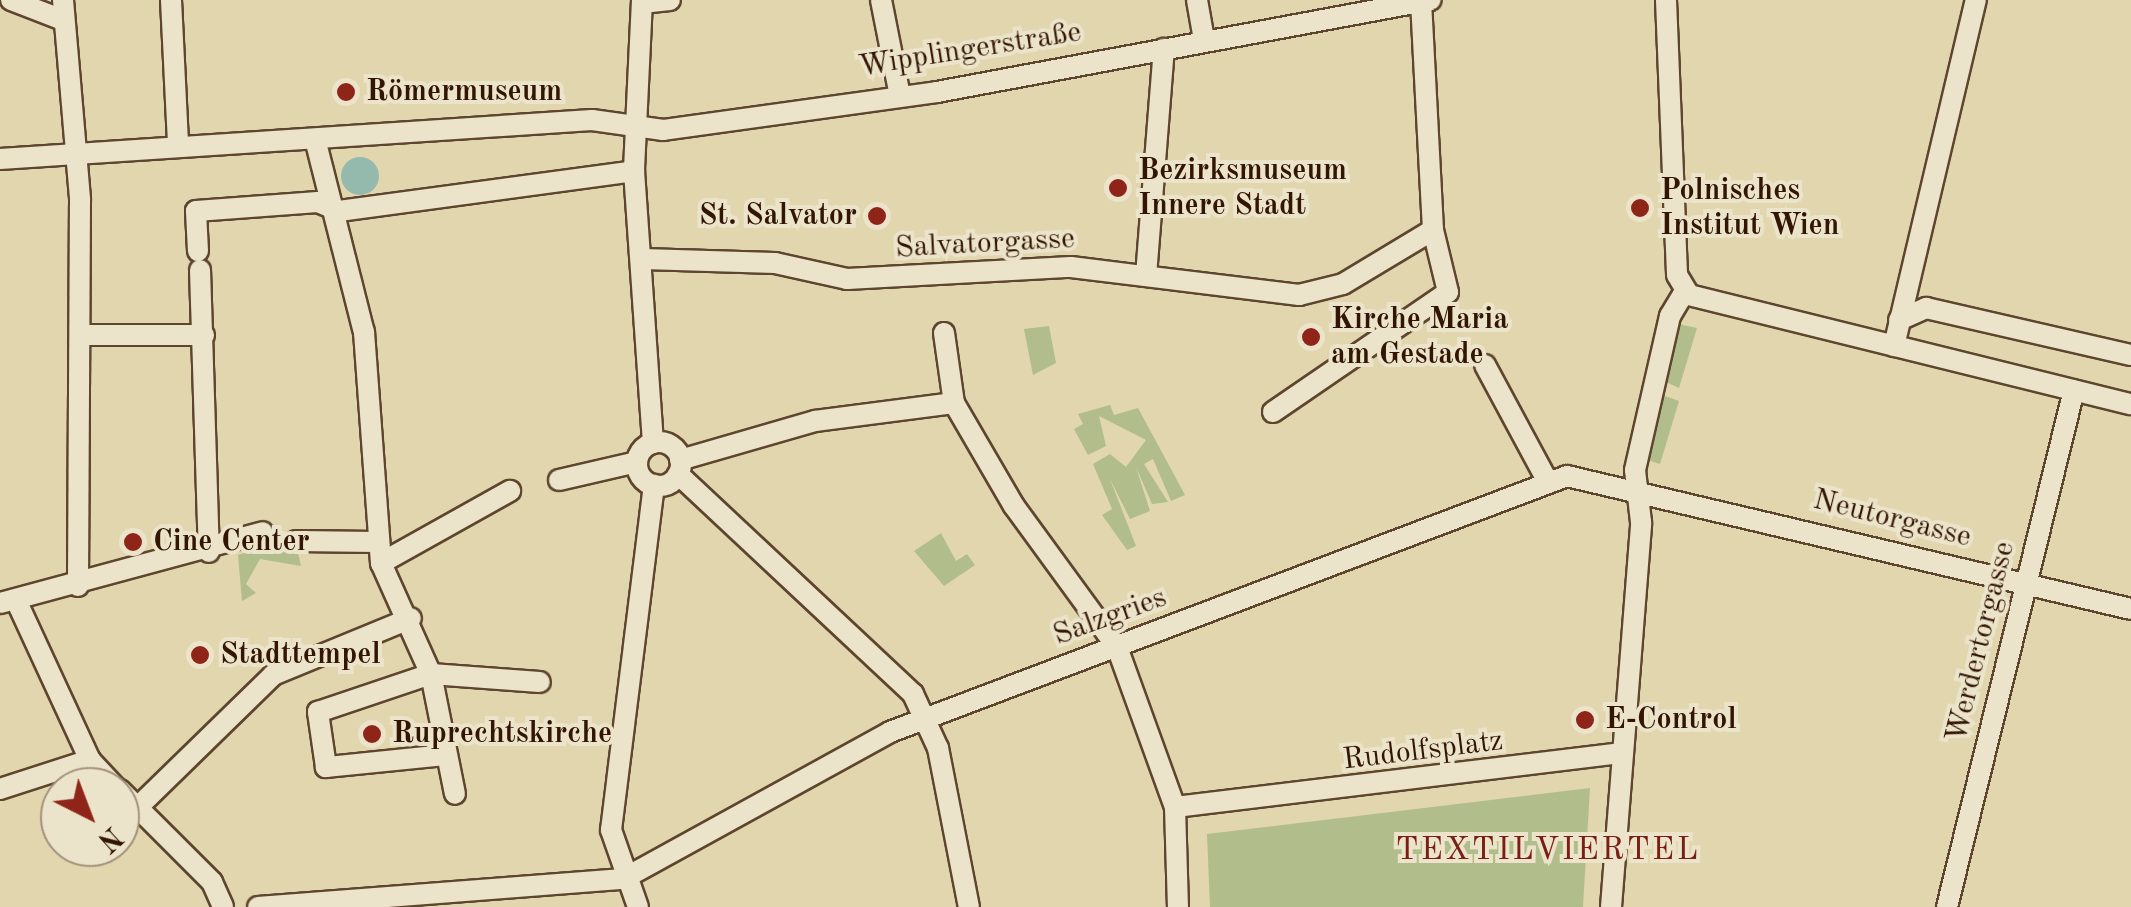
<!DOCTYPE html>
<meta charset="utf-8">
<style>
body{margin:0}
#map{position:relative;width:2131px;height:907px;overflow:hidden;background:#e1d6ae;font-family:"Old Standard TT",serif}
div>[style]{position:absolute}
.green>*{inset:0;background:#b1be8b}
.water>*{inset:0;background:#94b9ad}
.round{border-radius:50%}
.roads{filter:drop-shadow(2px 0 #5e452e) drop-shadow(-2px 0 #5e452e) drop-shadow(0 2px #5e452e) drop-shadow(0 -2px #5e452e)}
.street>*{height:20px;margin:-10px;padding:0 10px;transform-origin:10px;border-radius:10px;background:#ece4ca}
.street>.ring{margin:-10px;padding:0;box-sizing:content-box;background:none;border:20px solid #ece4ca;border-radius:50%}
.dots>*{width:28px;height:28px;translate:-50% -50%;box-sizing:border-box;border:5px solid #ece4ca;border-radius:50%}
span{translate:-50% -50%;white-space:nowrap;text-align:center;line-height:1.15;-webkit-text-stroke:8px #ece4ca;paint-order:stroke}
.street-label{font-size:30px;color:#321503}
.poi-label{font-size:30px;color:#321503;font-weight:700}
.left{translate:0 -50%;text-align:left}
.right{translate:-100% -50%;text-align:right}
.neighbourhood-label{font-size:32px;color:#7a1f14;letter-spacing:2.5px}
.north{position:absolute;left:40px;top:767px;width:100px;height:100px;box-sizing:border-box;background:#ece4ca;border:2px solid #a2917a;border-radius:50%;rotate:138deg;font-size:28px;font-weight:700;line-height:40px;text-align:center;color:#321503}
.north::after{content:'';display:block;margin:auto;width:35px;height:45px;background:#8f2418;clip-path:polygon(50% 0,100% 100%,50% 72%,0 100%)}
</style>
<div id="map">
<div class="green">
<i style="clip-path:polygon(1678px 324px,1697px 328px,1679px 388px,1664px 381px)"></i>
<i style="clip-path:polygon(1049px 326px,1056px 363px,1033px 375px,1024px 329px)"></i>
<i style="clip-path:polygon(1662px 395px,1679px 401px,1660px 464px,1647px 460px)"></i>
<i style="clip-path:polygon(1110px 405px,1114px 415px,1138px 408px,1185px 495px,1171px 501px,1153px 459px,1144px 464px,1168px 502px,1152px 504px,1136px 467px,1150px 511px,1130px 519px,1110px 479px,1136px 546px,1127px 550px,1102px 515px,1112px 509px,1093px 464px,1110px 454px,1126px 467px,1146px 440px,1099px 416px,1106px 446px,1088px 455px,1074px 429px,1083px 424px,1078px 414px)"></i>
<i style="clip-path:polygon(941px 533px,956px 561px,967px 554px,975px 565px,944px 586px,914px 551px)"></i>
<i style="clip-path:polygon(278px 542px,296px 544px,301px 566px,260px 559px,246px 584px,256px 593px,242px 601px,238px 555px)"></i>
<i style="clip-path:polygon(1590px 788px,1583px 907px,1210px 907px,1207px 834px)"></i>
</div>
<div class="water">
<i class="round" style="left:341px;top:157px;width:38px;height:38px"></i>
</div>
<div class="roads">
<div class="street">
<i style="left:11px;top:0;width:56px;rotate:21deg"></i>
<i style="left:63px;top:0;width:201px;rotate:85.1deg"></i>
<i style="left:80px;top:200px;width:386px;rotate:90.3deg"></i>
<i style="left:171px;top:0;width:143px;rotate:87.2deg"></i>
<i style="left:642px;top:0;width:171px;rotate:92.7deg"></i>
<i style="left:634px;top:171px;width:273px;rotate:86deg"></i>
<i style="left:881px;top:0;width:98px;rotate:78.8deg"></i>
<i style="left:1197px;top:0;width:40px;rotate:80deg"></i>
<i style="left:1666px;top:0;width:275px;rotate:87.7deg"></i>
<i style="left:1677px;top:275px;width:23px;rotate:59deg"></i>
<i style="left:1689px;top:295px;width:455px;rotate:13.9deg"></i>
<i style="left:642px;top:3px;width:28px;rotate:-6deg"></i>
<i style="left:315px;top:139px;width:199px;rotate:75.8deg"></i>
<i style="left:364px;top:332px;width:232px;rotate:85.8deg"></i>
<i style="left:381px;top:563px;width:122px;rotate:65.8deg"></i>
<i style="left:431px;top:674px;width:122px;rotate:78.7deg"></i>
<i style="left:0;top:159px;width:593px;rotate:-3.77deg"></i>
<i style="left:592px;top:120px;width:72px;rotate:8deg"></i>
<i style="left:663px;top:130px;width:277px;rotate:-7.9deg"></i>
<i style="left:937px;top:92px;width:502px;rotate:-10.57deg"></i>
<i style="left:198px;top:251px;width:40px;rotate:-92.9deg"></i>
<i style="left:196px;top:211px;width:122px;rotate:-4.2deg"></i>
<i style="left:318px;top:202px;width:23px;rotate:23deg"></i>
<i style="left:339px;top:211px;width:298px;rotate:-7.7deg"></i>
<i style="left:643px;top:259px;width:132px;rotate:1.7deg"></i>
<i style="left:775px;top:263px;width:74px;rotate:12.5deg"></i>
<i style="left:847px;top:279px;width:224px;rotate:-3.1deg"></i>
<i style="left:1071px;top:267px;width:230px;rotate:7deg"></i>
<i style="left:1299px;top:295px;width:45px;rotate:-14deg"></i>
<i style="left:1343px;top:284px;width:105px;rotate:-31deg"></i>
<i style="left:200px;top:270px;width:282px;rotate:88.2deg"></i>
<i style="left:1146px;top:276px;width:228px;rotate:-85.5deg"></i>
<i style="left:1899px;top:320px;width:30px;rotate:-24deg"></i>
<i style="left:1926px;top:308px;width:210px;rotate:12.9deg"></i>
<i style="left:944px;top:333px;width:71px;rotate:81.9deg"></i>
<i style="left:954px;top:403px;width:119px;rotate:59.8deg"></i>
<i style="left:1014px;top:506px;width:175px;rotate:53.9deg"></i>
<i style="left:1117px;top:647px;width:170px;rotate:70.1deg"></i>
<i style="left:1175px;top:807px;width:100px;rotate:88.3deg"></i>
<i style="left:80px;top:335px;width:124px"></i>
<i style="left:1894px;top:346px;width:356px;rotate:-76.7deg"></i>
<i style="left:1485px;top:365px;width:133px;rotate:61.7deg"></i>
<i style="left:1273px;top:412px;width:212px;rotate:-34.4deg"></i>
<i style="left:1448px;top:292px;width:64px;rotate:-103.6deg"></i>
<i style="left:1433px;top:230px;width:229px;rotate:-93deg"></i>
<i class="ring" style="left:637px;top:442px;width:24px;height:24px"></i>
<i style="left:680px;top:460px;width:141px;rotate:-16.1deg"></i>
<i style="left:815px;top:421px;width:140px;rotate:-7.4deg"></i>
<i style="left:678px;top:474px;width:322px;rotate:43.1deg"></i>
<i style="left:913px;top:694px;width:60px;rotate:65.2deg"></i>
<i style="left:938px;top:748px;width:162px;rotate:79deg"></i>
<i style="left:559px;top:480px;width:80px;rotate:-13deg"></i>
<i style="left:296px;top:541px;width:81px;rotate:0.7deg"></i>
<i style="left:381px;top:563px;width:148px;rotate:-29.2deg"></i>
<i style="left:16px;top:600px;width:176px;rotate:65.2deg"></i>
<i style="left:90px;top:760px;width:37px;rotate:47deg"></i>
<i style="left:0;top:603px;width:272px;rotate:-15.1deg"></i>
<i style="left:445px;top:755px;width:120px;rotate:174.2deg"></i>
<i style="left:326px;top:767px;width:56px;rotate:-98.3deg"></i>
<i style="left:318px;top:712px;width:119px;rotate:-18.6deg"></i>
<i style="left:431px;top:674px;width:109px;rotate:4.2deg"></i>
<i style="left:0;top:789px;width:95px;rotate:-17.9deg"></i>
<i style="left:120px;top:790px;width:130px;rotate:45deg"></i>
<i style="left:212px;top:882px;width:27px;rotate:66deg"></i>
<i style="left:140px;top:805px;width:186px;rotate:-44.3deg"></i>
<i style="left:273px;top:675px;width:149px;rotate:-22.4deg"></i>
<i style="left:1175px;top:807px;width:451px;rotate:-6.9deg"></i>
<i style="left:258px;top:907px;width:366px;rotate:-4.4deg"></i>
<i style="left:623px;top:879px;width:305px;rotate:-28.8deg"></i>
<i style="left:890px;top:732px;width:724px;rotate:-20.71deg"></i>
<i style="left:1567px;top:476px;width:579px;rotate:13.27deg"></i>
<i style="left:638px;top:907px;width:82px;rotate:-109.3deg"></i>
<i style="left:611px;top:830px;width:348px;rotate:-82.9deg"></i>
<i style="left:1611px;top:907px;width:386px;rotate:-85.5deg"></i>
<i style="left:1641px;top:522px;width:52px;rotate:-96.6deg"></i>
<i style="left:1635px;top:470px;width:158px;rotate:-77.2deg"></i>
<i style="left:1670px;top:316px;width:29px;rotate:-59deg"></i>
<i style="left:1947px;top:907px;width:532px;rotate:-76.2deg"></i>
</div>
</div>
<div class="dots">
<i style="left:346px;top:92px;background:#8f2418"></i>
<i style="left:1118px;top:188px;background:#8f2418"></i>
<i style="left:1640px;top:208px;background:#8f2418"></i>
<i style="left:877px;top:216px;background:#8f2418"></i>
<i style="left:1311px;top:337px;background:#8f2418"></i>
<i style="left:133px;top:542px;background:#8f2418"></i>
<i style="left:200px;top:655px;background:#8f2418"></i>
<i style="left:1585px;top:720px;background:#8f2418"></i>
<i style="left:372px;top:734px;background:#8f2418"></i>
</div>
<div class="street-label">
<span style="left:970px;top:50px;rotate:-9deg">Wipplingerstraße</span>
<span style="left:985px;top:244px;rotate:-3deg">Salvatorgasse</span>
<span style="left:1892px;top:519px;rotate:14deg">Neutorgasse</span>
<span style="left:1110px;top:617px;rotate:-20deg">Salzgries</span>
<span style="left:1981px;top:642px;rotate:-76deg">Werdertorgasse</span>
<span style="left:1423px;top:751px;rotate:-7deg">Rudolfsplatz</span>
</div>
<div class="poi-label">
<span class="left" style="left:366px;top:92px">Römermuseum</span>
<span class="left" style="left:1138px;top:188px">Bezirksmuseum<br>Innere Stadt</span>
<span class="left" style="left:1660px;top:208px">Polnisches<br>Institut Wien</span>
<span class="right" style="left:857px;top:216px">St. Salvator</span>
<span class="left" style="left:1331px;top:337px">Kirche Maria<br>am Gestade</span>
<span class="left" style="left:153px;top:542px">Cine Center</span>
<span class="left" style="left:220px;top:655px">Stadttempel</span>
<span class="left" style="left:1605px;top:720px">E-Control</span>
<span class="left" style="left:392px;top:734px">Ruprechtskirche</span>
</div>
<div class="neighbourhood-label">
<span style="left:1548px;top:851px">TEXTILVIERTEL</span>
</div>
<div class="north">N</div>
</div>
